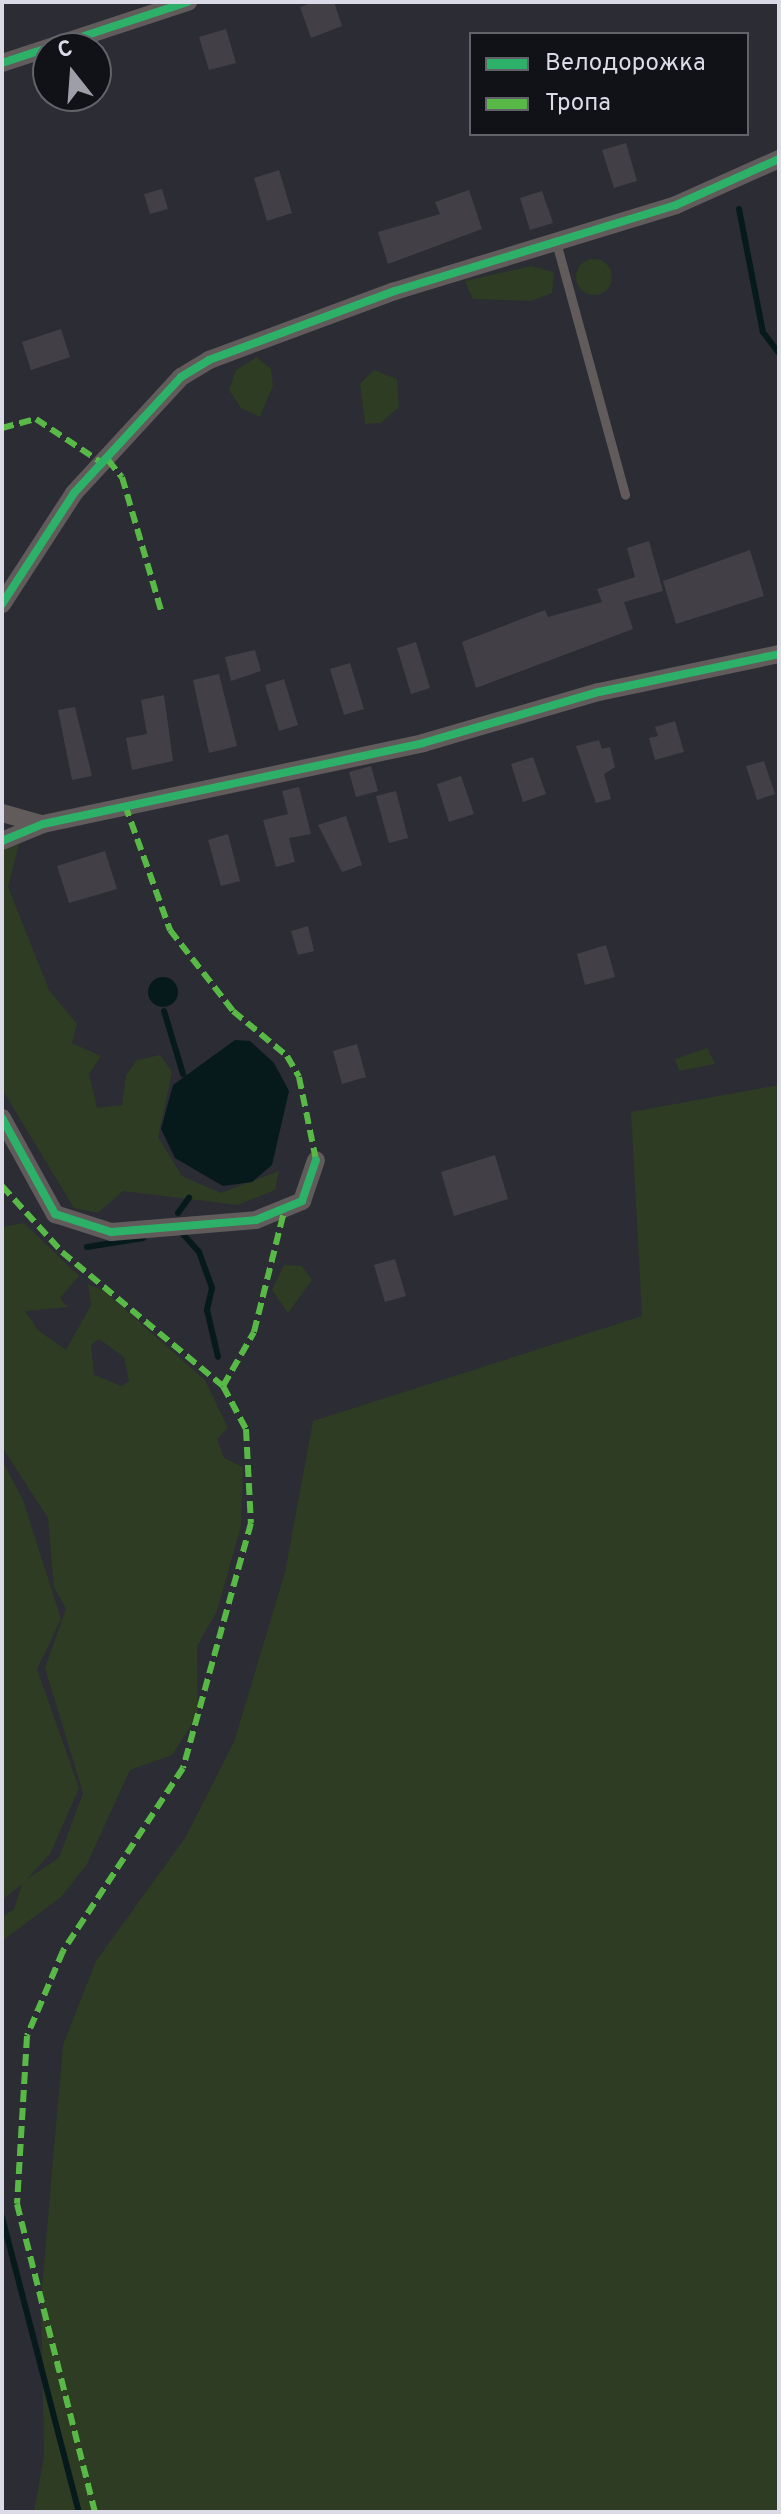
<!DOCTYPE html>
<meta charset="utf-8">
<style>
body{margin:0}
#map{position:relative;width:781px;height:2514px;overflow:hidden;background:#2b2c34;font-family:Overpass,sans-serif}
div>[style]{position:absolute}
.green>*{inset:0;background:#2d3c22}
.round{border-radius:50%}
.water>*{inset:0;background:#071a1b}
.stream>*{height:6px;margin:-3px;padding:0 3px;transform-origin:3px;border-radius:3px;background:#071a1b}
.building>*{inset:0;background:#424046}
.lane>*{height:9px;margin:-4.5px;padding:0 4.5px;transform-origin:4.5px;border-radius:4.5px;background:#615c5b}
.street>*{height:18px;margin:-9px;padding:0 9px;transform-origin:9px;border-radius:9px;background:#615c5b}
.quiet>*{height:6px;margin-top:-3px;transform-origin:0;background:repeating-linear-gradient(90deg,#58b947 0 12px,transparent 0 18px)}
.cycleway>*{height:8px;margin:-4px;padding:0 4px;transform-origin:4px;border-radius:4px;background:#2db169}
span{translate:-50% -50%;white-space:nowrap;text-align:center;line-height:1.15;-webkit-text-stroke:7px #111118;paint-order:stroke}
.frame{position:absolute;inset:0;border:4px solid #dadbe6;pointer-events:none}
.legend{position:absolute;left:469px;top:32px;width:280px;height:104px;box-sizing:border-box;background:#111118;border:2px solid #61626a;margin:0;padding:10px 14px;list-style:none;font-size:24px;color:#dadbe6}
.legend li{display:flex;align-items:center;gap:16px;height:40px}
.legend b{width:40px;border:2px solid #61626a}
.north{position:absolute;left:32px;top:32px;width:80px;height:80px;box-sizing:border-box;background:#111118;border:2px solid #61626a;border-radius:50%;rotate:343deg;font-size:22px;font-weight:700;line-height:32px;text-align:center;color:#dadbe6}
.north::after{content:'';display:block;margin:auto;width:28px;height:36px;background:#9d9ea8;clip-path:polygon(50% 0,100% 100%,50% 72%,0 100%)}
</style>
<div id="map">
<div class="green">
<i class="round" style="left:576px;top:259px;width:36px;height:36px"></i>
<i style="clip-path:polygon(531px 266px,554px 272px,552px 293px,531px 301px,473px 299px,465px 281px)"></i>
<i style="clip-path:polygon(257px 357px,271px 369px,273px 386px,260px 417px,241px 408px,229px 390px,236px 370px)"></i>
<i style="clip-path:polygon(374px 370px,397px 379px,399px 407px,381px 423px,365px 424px,360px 384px)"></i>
<i style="clip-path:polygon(19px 844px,8px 887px,49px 990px,77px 1024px,72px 1043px,101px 1056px,89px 1074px,97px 1108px,122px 1105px,126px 1075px,137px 1060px,160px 1055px,172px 1072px,158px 1137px,182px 1176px,221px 1193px,279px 1171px,275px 1190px,238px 1205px,123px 1191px,98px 1213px,74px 1208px,2px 1089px,2px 850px)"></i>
<i style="clip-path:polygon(707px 1048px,715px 1064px,679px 1071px,675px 1059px)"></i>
<i style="clip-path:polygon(779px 1085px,779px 2512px,34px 2512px,44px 2456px,41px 2298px,63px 2045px,96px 1961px,185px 1838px,234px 1742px,285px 1572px,313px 1421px,642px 1316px,631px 1112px)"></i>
<i style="clip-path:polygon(evenodd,24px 1223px,79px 1276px,60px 1298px,68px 1307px,25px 1311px,39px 1331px,66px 1350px,91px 1305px,88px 1284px,104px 1291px,205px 1380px,228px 1428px,217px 1439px,224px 1458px,243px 1467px,241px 1526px,217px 1611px,197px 1646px,198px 1715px,172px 1755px,130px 1770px,87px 1864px,61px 1897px,2px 1941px,2px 1917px,14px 1909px,22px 1884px,2px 1900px,2px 1460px,23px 1500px,61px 1619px,37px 1669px,79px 1788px,50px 1854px,27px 1879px,59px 1858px,83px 1793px,45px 1668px,66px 1609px,54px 1587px,48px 1518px,2px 1447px,2px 1227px,24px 1223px,99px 1339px,124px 1357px,129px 1381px,122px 1386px,94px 1375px,91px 1345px,99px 1339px)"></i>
<i style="clip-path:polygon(284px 1265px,302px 1266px,312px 1280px,288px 1313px,272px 1290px)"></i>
</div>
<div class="water">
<i class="round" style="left:148px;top:977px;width:30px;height:30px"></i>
<i style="clip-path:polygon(235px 1040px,250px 1041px,274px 1063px,289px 1091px,272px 1165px,252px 1182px,223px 1186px,175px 1158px,161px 1129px,173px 1085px)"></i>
</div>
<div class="stream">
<i style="left:739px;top:209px;width:125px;rotate:79deg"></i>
<i style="left:763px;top:332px;width:26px;rotate:53deg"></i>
<i style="left:164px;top:1011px;width:66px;rotate:73.2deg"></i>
<i style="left:178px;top:1213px;width:19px;rotate:-54deg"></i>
<i style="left:181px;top:1232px;width:27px;rotate:48deg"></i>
<i style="left:199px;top:1252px;width:38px;rotate:70deg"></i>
<i style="left:212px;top:1288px;width:23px;rotate:103deg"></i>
<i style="left:207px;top:1310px;width:48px;rotate:76.8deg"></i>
<i style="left:87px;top:1247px;width:57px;rotate:-9.1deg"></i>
<i style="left:2px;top:2217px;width:305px;rotate:75.4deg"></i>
</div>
<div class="building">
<i style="clip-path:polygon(314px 2px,334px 2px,342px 26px,311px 38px,300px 7px)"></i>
<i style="clip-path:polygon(226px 29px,236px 63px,209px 70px,199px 37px)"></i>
<i style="clip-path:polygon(626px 143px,637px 181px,614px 188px,602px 150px)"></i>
<i style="clip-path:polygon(279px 170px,292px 213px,267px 221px,254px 178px)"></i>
<i style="clip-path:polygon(162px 189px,168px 209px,150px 214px,144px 194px)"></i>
<i style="clip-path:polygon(469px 190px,482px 229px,388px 264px,378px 232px,440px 214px,435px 202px)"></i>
<i style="clip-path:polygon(542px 191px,553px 223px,530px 230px,520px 198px)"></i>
<i style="clip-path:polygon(61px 329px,70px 357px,31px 370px,22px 342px)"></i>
<i style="clip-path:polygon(649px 541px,663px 591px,624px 602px,633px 629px,476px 688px,462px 642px,545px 610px,548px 617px,602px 602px,597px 589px,635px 577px,627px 548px)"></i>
<i style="clip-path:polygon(750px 550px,764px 596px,676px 624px,663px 581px)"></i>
<i style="clip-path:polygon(416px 642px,430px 688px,411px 694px,397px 648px)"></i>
<i style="clip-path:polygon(255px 650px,261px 671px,231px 681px,225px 657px)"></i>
<i style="clip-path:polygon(350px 663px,364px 709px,344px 715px,330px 669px)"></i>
<i style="clip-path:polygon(219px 674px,237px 746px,209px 753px,193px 680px)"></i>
<i style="clip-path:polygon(284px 679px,298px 725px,279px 731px,265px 685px)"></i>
<i style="clip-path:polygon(164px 695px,173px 761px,132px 770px,126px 738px,147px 734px,141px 700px)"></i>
<i style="clip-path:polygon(75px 707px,92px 776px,72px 780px,58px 710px)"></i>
<i style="clip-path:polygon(675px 721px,684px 752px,655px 760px,649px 738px,658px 736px,655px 727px)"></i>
<i style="clip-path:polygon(599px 740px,602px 749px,610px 747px,615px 767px,604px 774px,611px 799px,596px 803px,576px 746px)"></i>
<i style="clip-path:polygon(533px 757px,546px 794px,523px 802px,511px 764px)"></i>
<i style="clip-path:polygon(764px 761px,775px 794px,757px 800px,746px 766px)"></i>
<i style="clip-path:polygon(371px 766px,378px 791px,356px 797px,349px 772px)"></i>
<i style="clip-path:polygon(461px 776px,474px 814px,449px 822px,437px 784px)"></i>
<i style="clip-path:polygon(299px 787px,311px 834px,289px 838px,295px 862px,276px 867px,263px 820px,288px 814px,282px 791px)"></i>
<i style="clip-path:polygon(396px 791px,408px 838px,389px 843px,376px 796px)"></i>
<i style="clip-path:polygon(346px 816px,362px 865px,342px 872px,318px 825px)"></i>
<i style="clip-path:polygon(228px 834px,240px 881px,221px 886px,208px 840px)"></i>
<i style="clip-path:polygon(105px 851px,117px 889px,69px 903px,57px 866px)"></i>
<i style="clip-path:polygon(308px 926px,314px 951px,298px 955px,291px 931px)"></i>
<i style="clip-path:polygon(606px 945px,615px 977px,585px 985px,577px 954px)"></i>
<i style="clip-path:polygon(357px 1044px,366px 1077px,342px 1084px,333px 1051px)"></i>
<i style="clip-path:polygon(495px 1155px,508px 1199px,454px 1216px,441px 1172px)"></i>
<i style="clip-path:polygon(395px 1259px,406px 1296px,385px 1302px,374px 1265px)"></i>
</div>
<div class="lane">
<i style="left:556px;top:242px;width:262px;rotate:74.7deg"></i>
</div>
<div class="street">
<i style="left:2px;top:63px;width:196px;rotate:-18.2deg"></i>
<i style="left:2px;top:604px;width:132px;rotate:-57deg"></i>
<i style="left:74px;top:493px;width:158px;rotate:-47.3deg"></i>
<i style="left:181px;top:377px;width:33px;rotate:-31deg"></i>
<i style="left:209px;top:360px;width:198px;rotate:-20.4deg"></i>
<i style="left:395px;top:291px;width:294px;rotate:-17deg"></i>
<i style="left:676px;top:205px;width:113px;rotate:-24.1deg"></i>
<i style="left:2px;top:813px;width:41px;rotate:15.8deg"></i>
<i style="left:2px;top:841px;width:44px;rotate:-22.5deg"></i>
<i style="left:43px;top:824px;width:389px;rotate:-12deg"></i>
<i style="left:423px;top:743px;width:183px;rotate:-16.2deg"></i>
<i style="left:599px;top:692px;width:184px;rotate:-11.9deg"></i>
<i style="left:2px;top:1118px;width:110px;rotate:61.1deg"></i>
<i style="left:55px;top:1214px;width:59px;rotate:17.8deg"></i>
<i style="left:111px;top:1232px;width:145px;rotate:-4.7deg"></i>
<i style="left:256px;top:1220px;width:50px;rotate:-22.4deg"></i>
<i style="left:302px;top:1201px;width:43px;rotate:-71.1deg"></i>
</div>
<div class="quiet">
<i style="left:2px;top:428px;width:35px;rotate:-15deg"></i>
<i style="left:36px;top:419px;width:83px;rotate:33.7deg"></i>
<i style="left:108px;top:460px;width:22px;rotate:51deg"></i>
<i style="left:122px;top:477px;width:139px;rotate:73.7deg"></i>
<i style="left:125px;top:805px;width:133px;rotate:70.2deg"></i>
<i style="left:170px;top:930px;width:103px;rotate:52.1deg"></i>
<i style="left:233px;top:1011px;width:70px;rotate:39.8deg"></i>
<i style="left:287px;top:1056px;width:24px;rotate:60deg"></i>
<i style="left:299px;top:1077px;width:85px;rotate:78.4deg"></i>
<i style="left:2px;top:1186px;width:89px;rotate:47.7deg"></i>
<i style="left:62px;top:1252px;width:209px;rotate:39.8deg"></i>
<i style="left:223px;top:1386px;width:49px;rotate:61.9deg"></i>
<i style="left:246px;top:1429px;width:94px;rotate:87deg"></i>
<i style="left:251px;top:1523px;width:254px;rotate:105.5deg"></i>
<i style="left:183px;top:1768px;width:219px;rotate:123.3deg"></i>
<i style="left:63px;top:1951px;width:92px;rotate:113deg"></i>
<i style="left:27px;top:2036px;width:168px;rotate:93.4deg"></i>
<i style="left:17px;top:2204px;width:318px;rotate:75.8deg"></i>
<i style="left:223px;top:1386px;width:62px;rotate:-60.1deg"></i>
<i style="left:254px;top:1332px;width:128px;rotate:-76deg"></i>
</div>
<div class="cycleway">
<i style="left:2px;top:63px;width:196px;rotate:-18.2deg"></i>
<i style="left:2px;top:604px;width:132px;rotate:-57deg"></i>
<i style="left:74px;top:493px;width:158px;rotate:-47.3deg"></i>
<i style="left:181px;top:377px;width:33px;rotate:-31deg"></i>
<i style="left:209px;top:360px;width:198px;rotate:-20.4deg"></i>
<i style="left:395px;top:291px;width:294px;rotate:-17deg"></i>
<i style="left:676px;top:205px;width:113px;rotate:-24.1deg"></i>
<i style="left:2px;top:841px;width:44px;rotate:-22.5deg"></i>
<i style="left:43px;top:824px;width:389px;rotate:-12deg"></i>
<i style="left:423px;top:743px;width:183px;rotate:-16.2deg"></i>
<i style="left:599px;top:692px;width:184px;rotate:-11.9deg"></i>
<i style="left:2px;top:1118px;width:110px;rotate:61.1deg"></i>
<i style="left:55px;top:1214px;width:59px;rotate:17.8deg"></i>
<i style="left:111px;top:1232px;width:145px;rotate:-4.7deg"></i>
<i style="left:256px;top:1220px;width:50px;rotate:-22.4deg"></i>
<i style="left:302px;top:1201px;width:43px;rotate:-71.1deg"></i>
</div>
<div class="frame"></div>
<ul class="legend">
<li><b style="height:10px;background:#2db169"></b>Велодорожка</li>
<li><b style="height:10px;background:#58b947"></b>Тропа</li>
</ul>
<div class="north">С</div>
</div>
